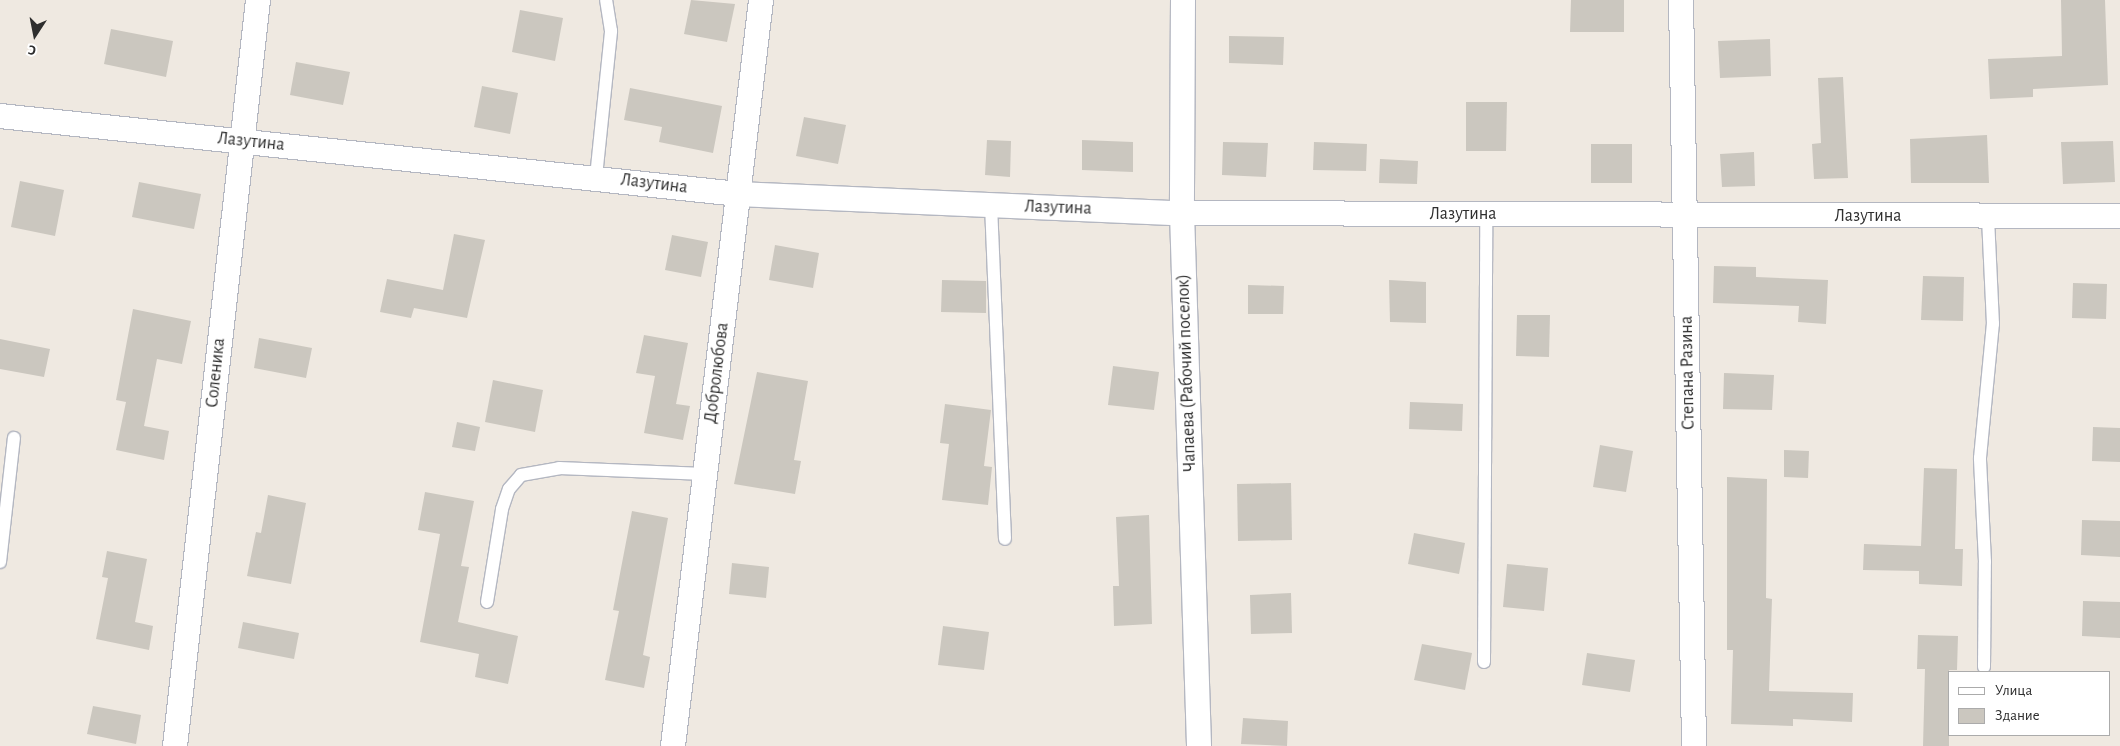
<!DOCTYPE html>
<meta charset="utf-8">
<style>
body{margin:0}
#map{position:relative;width:2120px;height:746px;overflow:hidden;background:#efe9e1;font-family:"Alegreya Sans",sans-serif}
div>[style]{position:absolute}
.building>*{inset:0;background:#cbc7bf}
.roads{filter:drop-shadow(1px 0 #b4b7c1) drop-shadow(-1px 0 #b4b7c1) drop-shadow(0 1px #b4b7c1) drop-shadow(0 -1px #b4b7c1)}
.lane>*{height:12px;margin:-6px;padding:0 6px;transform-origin:6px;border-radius:6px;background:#fff}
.street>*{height:24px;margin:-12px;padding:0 12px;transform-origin:12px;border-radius:12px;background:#fff}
span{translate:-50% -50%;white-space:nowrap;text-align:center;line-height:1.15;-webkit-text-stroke:4.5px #fff;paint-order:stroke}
.street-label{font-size:18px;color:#2e2e2e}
.legend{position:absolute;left:1948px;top:671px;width:162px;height:65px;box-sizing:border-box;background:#fff;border:1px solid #ababab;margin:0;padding:6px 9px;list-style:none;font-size:15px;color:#2e2e2e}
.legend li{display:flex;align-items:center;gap:10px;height:25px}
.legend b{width:25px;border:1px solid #ababab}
.north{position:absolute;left:10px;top:10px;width:50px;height:50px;-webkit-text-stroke:4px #fff;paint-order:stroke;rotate:191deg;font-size:14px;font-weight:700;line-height:20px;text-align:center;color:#2e2e2e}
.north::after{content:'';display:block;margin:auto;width:18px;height:22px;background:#2e2e2e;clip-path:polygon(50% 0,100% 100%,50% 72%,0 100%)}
</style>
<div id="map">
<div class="building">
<i style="clip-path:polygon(691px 0,735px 4px,727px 42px,684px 34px)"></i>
<i style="clip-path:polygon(1571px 0,1624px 0,1624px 32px,1570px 32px)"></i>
<i style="clip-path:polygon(2061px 0,2105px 0,2108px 85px,2033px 89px,2033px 97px,1990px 99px,1988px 59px,2062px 56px)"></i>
<i style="clip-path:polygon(520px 10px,563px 18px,555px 61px,512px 52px)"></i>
<i style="clip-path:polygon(111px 29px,173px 41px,166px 77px,104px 64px)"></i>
<i style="clip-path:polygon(1229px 36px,1284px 37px,1283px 65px,1229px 63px)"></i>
<i style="clip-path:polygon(1770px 39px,1771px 76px,1720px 78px,1718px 41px)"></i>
<i style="clip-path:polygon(296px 62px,350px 72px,343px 105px,290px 95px)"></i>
<i style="clip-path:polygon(1843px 77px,1848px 178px,1814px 179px,1812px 144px,1821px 143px,1818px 78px)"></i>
<i style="clip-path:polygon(482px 86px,518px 93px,510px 134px,474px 127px)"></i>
<i style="clip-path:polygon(630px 88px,722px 106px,713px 153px,659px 142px,662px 127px,624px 120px)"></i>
<i style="clip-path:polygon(1466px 102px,1507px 102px,1506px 151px,1466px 151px)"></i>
<i style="clip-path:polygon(804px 117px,846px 125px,838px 164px,796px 156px)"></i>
<i style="clip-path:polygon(1987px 135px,1989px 183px,1911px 183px,1910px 139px)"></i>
<i style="clip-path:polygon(987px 140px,1011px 141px,1010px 177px,985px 175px)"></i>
<i style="clip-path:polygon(1082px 140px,1133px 142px,1133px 172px,1082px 170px)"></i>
<i style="clip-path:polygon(2113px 141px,2115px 182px,2063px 184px,2061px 142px)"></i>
<i style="clip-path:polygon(1223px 142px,1268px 143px,1266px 177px,1222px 175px)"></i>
<i style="clip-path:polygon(1314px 142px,1367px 144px,1366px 171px,1313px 170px)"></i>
<i style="clip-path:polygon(1591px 144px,1632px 144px,1632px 183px,1591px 183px)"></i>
<i style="clip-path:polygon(1754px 152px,1755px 186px,1722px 187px,1720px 154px)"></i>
<i style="clip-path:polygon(1380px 159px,1418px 161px,1417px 184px,1379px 183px)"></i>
<i style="clip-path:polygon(20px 181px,64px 190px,55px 236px,11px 227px)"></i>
<i style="clip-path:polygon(139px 182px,201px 194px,194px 229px,132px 217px)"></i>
<i style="clip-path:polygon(454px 234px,485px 240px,467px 318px,414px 308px,411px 318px,380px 312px,387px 279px,443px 290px)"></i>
<i style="clip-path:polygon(672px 235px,708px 242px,701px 277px,665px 270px)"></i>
<i style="clip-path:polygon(775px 245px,819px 253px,813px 288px,769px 280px)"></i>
<i style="clip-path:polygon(1714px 266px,1756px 267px,1756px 277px,1828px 280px,1826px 324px,1798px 322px,1799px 306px,1713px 303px)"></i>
<i style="clip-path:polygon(1923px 276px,1964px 277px,1963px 321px,1921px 320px)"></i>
<i style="clip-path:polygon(942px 280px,986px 281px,986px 313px,941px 312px)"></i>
<i style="clip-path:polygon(1389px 280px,1426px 282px,1426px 323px,1390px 322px)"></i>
<i style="clip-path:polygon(2073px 283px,2107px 284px,2106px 319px,2072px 318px)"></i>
<i style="clip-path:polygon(1248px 285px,1284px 286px,1283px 314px,1248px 314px)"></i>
<i style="clip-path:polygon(133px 309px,191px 321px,182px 364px,157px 359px,144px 426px,169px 431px,164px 460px,116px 450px,126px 402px,116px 400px)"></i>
<i style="clip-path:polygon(1517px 315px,1550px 315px,1549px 357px,1516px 356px)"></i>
<i style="clip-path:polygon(644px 335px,688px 343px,676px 404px,690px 406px,683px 440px,644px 433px,655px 376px,636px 373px)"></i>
<i style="clip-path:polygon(259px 338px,312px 348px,306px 378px,254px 368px)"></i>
<i style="clip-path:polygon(0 339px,50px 349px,44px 377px,0 369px)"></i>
<i style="clip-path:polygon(1113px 366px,1159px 372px,1154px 410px,1108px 405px)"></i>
<i style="clip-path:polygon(757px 372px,808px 381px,794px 460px,801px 461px,795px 494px,734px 484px)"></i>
<i style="clip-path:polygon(1724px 373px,1774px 375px,1772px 410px,1723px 409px)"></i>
<i style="clip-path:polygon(493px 380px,543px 390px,535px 432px,485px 422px)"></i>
<i style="clip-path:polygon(1410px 402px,1463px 404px,1462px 431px,1409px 429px)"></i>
<i style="clip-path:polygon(945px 404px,991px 410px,984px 466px,992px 467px,988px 505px,942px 500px,949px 444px,940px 443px)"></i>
<i style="clip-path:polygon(457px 422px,480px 427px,475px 451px,452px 447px)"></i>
<i style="clip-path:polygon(2093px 427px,2120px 428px,2120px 462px,2092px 461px)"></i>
<i style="clip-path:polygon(1600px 445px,1633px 451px,1626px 492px,1593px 487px)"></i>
<i style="clip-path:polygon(1784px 450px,1809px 451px,1808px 478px,1784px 477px)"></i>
<i style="clip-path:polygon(1924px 468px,1957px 469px,1955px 549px,1963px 549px,1962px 586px,1919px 584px,1919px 571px,1863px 570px,1864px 544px,1921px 546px)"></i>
<i style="clip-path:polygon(1727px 477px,1767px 479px,1766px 598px,1772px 599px,1769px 691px,1853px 693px,1852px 722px,1793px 719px,1793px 726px,1731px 724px,1733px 650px,1727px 650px)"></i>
<i style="clip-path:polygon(1291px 483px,1292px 540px,1238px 541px,1237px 484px)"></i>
<i style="clip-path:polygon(425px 492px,474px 501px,461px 566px,469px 567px,458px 622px,518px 636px,508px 684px,475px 677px,479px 654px,420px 642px,440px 534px,418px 530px)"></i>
<i style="clip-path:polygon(268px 495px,306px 503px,291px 584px,247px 576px,256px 532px,261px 533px)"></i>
<i style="clip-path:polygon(632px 511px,668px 518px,643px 655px,650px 657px,644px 688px,605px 680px,619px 611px,613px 610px)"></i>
<i style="clip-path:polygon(1149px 515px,1152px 624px,1114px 626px,1113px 586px,1119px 586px,1116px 517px)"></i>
<i style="clip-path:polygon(2082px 520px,2120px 521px,2120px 557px,2081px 555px)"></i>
<i style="clip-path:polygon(1414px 533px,1465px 543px,1459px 574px,1408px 564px)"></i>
<i style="clip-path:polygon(107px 551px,147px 559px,135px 622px,153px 626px,149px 650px,96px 639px,108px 578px,102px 577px)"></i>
<i style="clip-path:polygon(732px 563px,769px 567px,766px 598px,729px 594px)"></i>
<i style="clip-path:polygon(1507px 564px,1548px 568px,1544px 611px,1503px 607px)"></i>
<i style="clip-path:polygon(1291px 593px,1292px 633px,1251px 634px,1250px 595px)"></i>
<i style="clip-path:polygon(2083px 601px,2120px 602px,2120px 638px,2082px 636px)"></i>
<i style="clip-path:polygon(243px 622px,299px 633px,294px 659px,238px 648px)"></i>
<i style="clip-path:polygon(943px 626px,989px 632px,984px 670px,938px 665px)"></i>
<i style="clip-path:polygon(1918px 635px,1958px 636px,1957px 670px,1949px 670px,1949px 746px,1923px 746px,1925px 669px,1917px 669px)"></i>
<i style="clip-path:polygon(1422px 644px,1472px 653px,1465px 690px,1414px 680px)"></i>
<i style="clip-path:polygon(1587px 653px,1635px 660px,1630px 692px,1582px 685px)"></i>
<i style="clip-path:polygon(93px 706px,141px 715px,136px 744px,87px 734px)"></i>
<i style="clip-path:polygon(1243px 718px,1288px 721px,1287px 746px,1241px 744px)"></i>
</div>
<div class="roads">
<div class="lane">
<i style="left:596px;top:177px;width:147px;rotate:-84.1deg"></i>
<i style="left:611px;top:31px;width:31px;rotate:-99deg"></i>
<i style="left:991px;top:205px;width:334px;rotate:87.6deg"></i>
<i style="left:0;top:562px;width:125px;rotate:-83.6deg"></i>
<i style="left:487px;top:602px;width:94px;rotate:-80.8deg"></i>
<i style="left:502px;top:509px;width:21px;rotate:-71deg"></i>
<i style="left:509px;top:489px;width:18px;rotate:-49deg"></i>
<i style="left:521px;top:475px;width:39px;rotate:-10deg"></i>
<i style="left:559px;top:468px;width:146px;rotate:2.4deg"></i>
<i style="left:1484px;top:662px;width:448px;rotate:-89.7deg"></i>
<i style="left:1984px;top:667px;width:105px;rotate:-89.5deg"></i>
<i style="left:1985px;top:562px;width:104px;rotate:-92.8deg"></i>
<i style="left:1980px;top:458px;width:135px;rotate:-84.5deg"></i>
<i style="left:1993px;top:324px;width:108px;rotate:-92.7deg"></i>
</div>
<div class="street">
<i style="left:1183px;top:0;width:213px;rotate:90.3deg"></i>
<i style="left:1182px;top:213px;width:533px;rotate:88.17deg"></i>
<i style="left:1681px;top:0;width:746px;rotate:89deg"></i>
<i style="left:0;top:116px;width:742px;rotate:6.03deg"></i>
<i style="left:738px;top:194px;width:444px;rotate:2.5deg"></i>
<i style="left:1182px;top:213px;width:938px;rotate:0.18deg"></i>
<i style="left:175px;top:746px;width:751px;rotate:-83.65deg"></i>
<i style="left:673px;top:746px;width:751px;rotate:-83.27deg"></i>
</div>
</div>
<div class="street-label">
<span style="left:251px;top:142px;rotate:6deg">Лазутина</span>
<span style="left:654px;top:184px;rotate:7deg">Лазутина</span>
<span style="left:1058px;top:208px;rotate:2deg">Лазутина</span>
<span style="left:1463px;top:214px">Лазутина</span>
<span style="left:1868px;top:216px">Лазутина</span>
<span style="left:216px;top:373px;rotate:-84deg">Соленика</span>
<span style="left:717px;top:373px;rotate:-83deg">Добролюбова</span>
<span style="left:1187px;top:373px;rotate:-92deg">Чапаева (Рабочий поселок)</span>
<span style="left:1688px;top:373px;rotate:-91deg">Степана Разина</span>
</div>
<ul class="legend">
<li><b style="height:6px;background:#fff"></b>Улица</li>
<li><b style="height:14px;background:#cbc7bf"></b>Здание</li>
</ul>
<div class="north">С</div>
</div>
